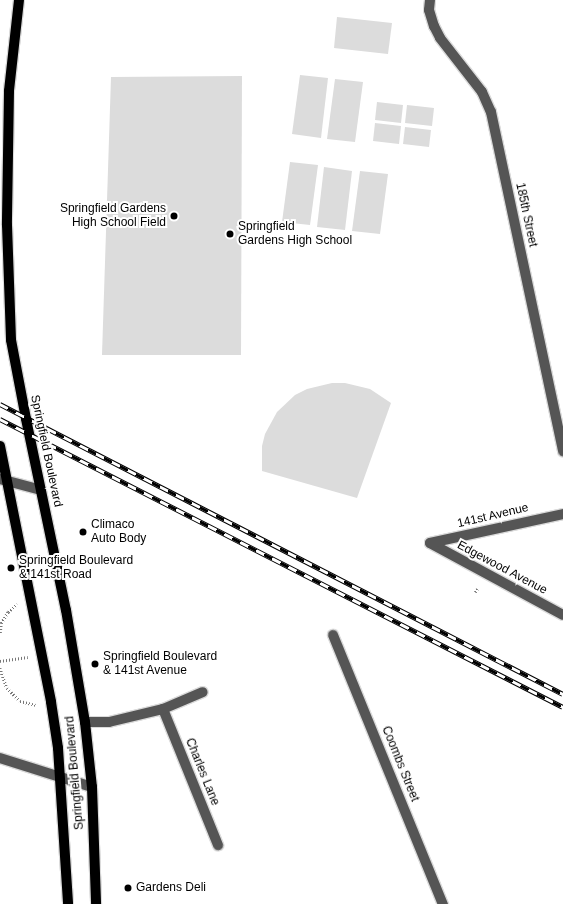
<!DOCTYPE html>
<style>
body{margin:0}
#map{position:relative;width:563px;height:904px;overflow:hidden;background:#fff;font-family:Arial,sans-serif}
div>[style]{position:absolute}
.green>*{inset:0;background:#dcdcdc}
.path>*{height:2.5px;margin-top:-1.25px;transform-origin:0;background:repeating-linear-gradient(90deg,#777 0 1px,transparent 0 3px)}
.roads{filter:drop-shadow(1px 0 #dbdbdb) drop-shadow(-1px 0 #dbdbdb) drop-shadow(0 1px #dbdbdb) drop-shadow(0 -1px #dbdbdb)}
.minor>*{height:10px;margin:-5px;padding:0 5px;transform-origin:5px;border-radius:5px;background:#555}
.major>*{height:10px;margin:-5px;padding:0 5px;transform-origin:5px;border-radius:5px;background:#000}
.rail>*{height:4.5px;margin-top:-2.25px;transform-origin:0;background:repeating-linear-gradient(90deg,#fff 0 9px,#000 0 18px);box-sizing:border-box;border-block:1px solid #000}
.dots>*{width:11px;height:11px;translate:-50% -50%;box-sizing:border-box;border:2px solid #fff;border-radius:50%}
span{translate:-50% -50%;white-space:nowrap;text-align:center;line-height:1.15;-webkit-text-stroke:4px #fff;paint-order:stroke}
.poi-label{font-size:12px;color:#000}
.right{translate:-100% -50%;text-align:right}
.left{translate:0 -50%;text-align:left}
.street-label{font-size:12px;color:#000}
</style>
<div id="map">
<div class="green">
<i style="clip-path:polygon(337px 17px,392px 23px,388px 54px,334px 48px)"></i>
<i style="clip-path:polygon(300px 75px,328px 78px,321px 138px,292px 134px)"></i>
<i style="clip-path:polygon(242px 76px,241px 355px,102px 355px,111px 77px)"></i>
<i style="clip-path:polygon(335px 79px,363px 82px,355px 142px,327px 139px)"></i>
<i style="clip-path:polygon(377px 102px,403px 105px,401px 123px,375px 120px)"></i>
<i style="clip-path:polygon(407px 105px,434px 108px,432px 126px,405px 123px)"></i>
<i style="clip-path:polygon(375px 123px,401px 126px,399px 144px,373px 141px)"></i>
<i style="clip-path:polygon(405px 127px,431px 130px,429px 147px,403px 144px)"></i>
<i style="clip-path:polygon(290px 162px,318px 165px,310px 225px,282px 222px)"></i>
<i style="clip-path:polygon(324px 167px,352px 171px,345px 230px,317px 227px)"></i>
<i style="clip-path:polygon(360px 171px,388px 174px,380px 234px,352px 231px)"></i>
<i style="clip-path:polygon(332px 383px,345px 383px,370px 389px,391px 403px,357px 498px,262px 471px,262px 446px,265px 434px,277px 412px,295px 395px,307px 389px)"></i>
</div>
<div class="path">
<i style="left:475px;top:592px;width:4px;rotate:-56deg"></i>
<i style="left:0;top:633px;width:10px;rotate:-84deg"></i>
<i style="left:1px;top:623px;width:13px;rotate:-58deg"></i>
<i style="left:8px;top:612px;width:12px;rotate:-42deg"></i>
<i style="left:0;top:661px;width:28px;rotate:-8deg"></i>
<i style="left:0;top:668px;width:21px;rotate:71deg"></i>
<i style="left:7px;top:688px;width:18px;rotate:45deg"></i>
<i style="left:20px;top:701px;width:16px;rotate:14deg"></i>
</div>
<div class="roads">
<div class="minor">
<i style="left:430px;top:0;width:10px;rotate:96deg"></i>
<i style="left:429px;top:10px;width:17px;rotate:73deg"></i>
<i style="left:434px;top:26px;width:13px;rotate:63deg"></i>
<i style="left:440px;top:38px;width:68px;rotate:52.1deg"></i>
<i style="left:482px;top:92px;width:22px;rotate:66deg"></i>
<i style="left:491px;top:112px;width:347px;rotate:78deg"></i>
<i style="left:0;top:479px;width:42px;rotate:15deg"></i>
<i style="left:430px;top:543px;width:151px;rotate:28.4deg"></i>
<i style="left:430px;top:543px;width:136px;rotate:-12.3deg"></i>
<i style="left:333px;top:635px;width:291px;rotate:67.8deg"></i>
<i style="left:163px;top:709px;width:147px;rotate:68deg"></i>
<i style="left:85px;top:722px;width:24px"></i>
<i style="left:109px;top:722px;width:56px;rotate:-13.5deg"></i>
<i style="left:163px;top:709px;width:43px;rotate:-23deg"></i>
<i style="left:0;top:758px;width:96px;rotate:17.5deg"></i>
</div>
<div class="major">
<i style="left:19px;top:0;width:92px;rotate:96.3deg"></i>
<i style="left:9px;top:91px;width:134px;rotate:90.9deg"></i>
<i style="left:7px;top:225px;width:115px;rotate:88deg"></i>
<i style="left:11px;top:340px;width:80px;rotate:79.2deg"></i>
<i style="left:26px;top:419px;width:195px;rotate:78.2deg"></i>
<i style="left:66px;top:610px;width:114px;rotate:80.4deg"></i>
<i style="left:85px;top:722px;width:65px;rotate:83.9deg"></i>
<i style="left:92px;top:787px;width:117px;rotate:88deg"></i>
<i style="left:0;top:446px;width:261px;rotate:78.7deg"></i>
<i style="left:51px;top:702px;width:47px;rotate:81.3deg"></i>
<i style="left:58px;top:748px;width:156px;rotate:86.3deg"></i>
</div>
</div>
<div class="rail">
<i style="left:0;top:404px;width:633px;rotate:27.25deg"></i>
<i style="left:0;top:419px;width:632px;rotate:27.09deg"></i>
</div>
<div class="dots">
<i style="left:174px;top:216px;background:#000"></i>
<i style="left:230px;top:234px;background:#000"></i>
<i style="left:83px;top:532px;background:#000"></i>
<i style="left:11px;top:568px;background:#000"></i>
<i style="left:95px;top:664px;background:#000"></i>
<i style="left:128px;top:888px;background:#000"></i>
</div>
<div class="poi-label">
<span class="right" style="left:166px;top:216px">Springfield Gardens<br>High School Field</span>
<span class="left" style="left:238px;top:234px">Springfield<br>Gardens High School</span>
<span class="left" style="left:91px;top:532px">Climaco<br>Auto Body</span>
<span class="left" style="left:19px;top:568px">Springfield Boulevard<br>&amp; 141st Road</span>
<span class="left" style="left:103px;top:664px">Springfield Boulevard<br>&amp; 141st Avenue</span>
<span class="left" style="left:136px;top:888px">Gardens Deli</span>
</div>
<div class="street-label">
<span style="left:526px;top:215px;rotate:78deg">185th Street</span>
<span style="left:46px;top:451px;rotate:78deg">Springfield Boulevard</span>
<span style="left:493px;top:516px;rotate:-13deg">141st Avenue</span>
<span style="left:502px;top:568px;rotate:28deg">Edgewood Avenue</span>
<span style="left:400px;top:764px;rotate:68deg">Coombs Street</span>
<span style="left:202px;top:772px;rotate:68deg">Charles Lane</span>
<span style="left:75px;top:773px;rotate:-95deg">Springfield Boulevard</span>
</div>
</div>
